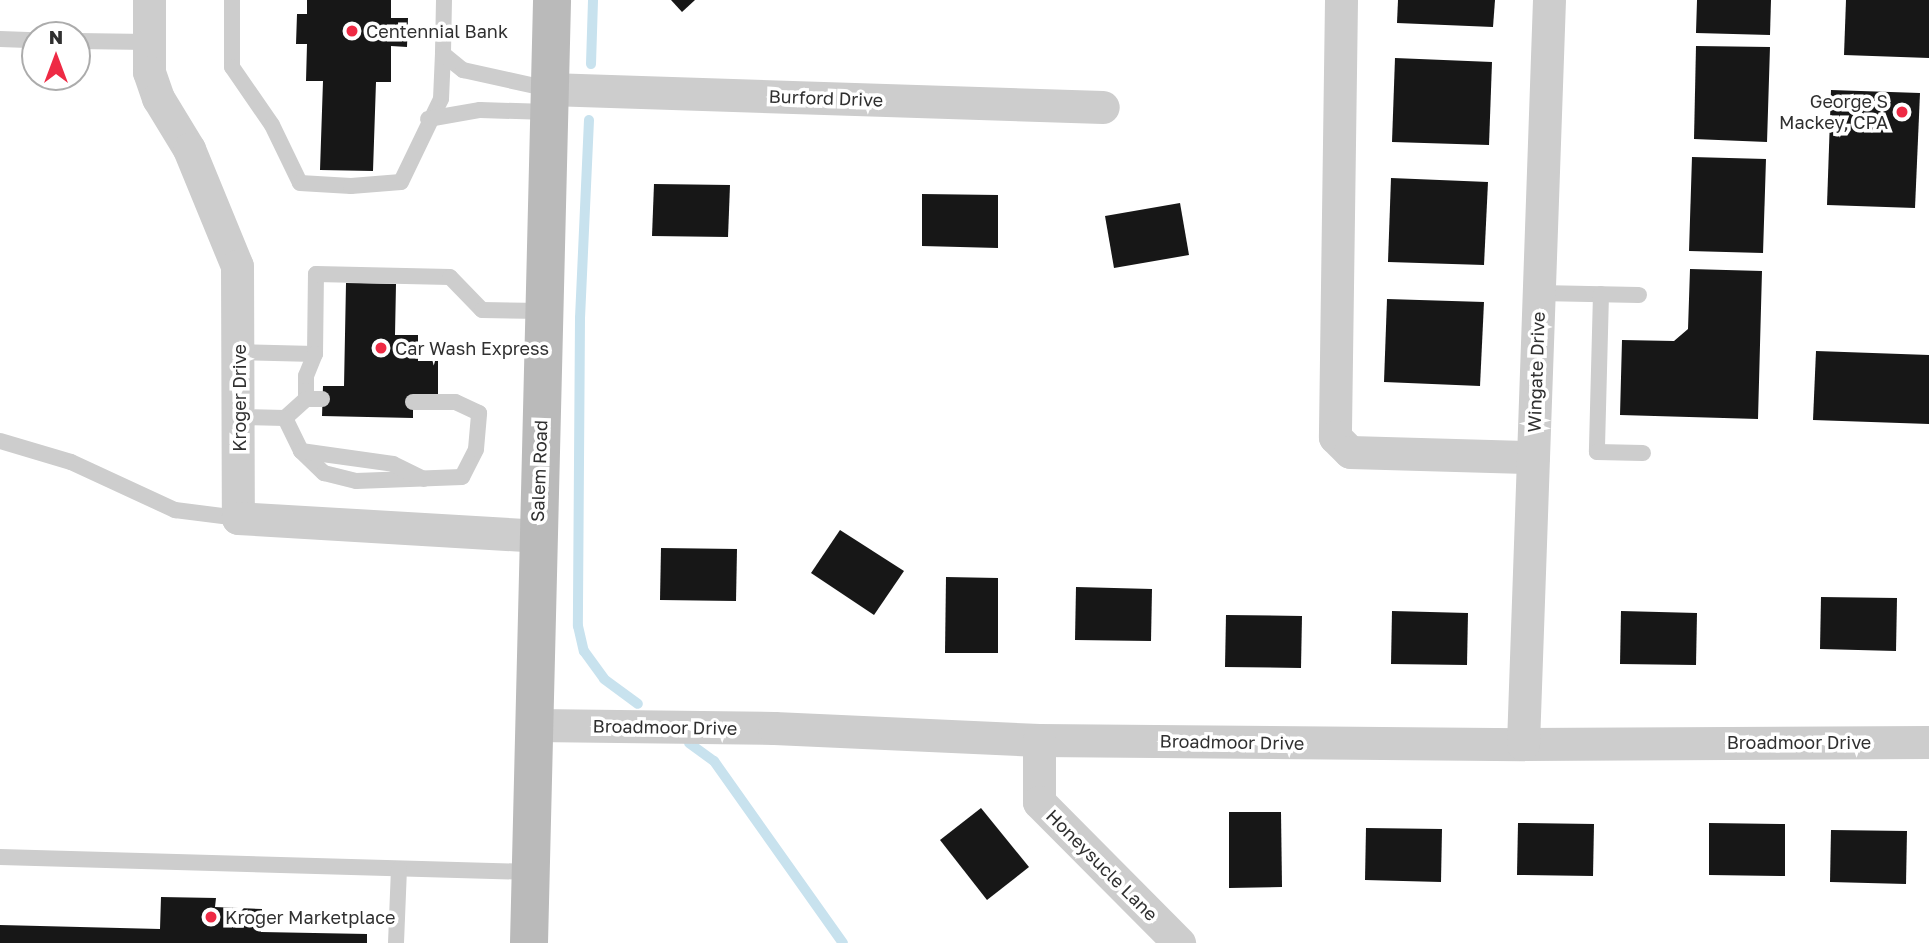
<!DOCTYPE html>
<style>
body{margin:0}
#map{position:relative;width:1929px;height:943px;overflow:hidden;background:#fff;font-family:"Golos Text",sans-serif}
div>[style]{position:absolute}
.stream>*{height:10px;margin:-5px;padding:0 5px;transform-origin:5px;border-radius:5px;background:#c8e2ee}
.building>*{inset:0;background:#171717}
.service>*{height:16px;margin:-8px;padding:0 8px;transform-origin:8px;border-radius:8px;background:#cdcdcd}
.minor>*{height:33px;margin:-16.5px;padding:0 16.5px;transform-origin:16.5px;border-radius:16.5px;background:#cdcdcd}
.secondary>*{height:38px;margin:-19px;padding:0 19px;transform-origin:19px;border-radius:19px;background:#bababa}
.dots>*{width:19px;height:19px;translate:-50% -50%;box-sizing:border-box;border:4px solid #fff;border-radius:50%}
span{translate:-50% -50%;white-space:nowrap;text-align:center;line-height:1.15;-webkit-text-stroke:7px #fff;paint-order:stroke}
.poi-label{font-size:18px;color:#303030}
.left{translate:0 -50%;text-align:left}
.right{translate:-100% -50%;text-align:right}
.street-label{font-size:18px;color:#303030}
.north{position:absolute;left:21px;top:21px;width:70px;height:70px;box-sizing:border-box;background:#fff;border:2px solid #acacac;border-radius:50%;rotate:0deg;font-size:19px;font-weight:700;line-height:28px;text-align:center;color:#303030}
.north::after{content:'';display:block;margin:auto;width:24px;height:32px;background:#ee2a44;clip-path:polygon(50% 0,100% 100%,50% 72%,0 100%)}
</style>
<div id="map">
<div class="stream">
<i style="left:591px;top:64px;width:64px;rotate:-88.2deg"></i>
<i style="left:589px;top:120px;width:198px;rotate:92.6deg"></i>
<i style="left:580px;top:318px;width:308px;rotate:90.4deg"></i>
<i style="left:578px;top:626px;width:26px;rotate:77deg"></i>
<i style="left:584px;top:651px;width:34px;rotate:54deg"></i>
<i style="left:604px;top:679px;width:42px;rotate:36.3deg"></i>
<i style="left:689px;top:743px;width:31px;rotate:36deg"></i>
<i style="left:714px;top:761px;width:223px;rotate:54.7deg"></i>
</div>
<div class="building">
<i style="clip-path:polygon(307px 0,391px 0,391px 18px,408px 18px,407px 47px,391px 46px,391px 82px,376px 82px,373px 171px,320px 170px,323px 81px,306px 81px,307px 44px,296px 44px,297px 14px,307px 14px)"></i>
<i style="clip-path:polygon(671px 0,695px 0,682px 12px)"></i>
<i style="clip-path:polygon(1398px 0,1495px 0,1493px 27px,1397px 23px)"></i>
<i style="clip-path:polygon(1697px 0,1771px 0,1770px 35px,1696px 33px)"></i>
<i style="clip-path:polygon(1846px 0,1929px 0,1929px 58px,1844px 55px)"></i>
<i style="clip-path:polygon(1696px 46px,1770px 47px,1767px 142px,1694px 139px)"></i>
<i style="clip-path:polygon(1395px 58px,1492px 62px,1489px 145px,1392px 142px)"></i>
<i style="clip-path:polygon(1831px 90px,1920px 93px,1915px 208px,1827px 205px)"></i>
<i style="clip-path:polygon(1692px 157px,1766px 159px,1763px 253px,1689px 251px)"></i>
<i style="clip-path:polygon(1391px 178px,1488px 182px,1484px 265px,1388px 262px)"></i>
<i style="clip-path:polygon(654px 184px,730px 185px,728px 237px,652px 236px)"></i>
<i style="clip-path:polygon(922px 194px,998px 195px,998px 248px,922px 246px)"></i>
<i style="clip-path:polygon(1180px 203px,1189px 255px,1114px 268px,1105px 216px)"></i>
<i style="clip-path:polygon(1690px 269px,1762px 271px,1758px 419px,1620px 415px,1622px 340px,1674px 341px,1688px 329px)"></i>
<i style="clip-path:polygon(346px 283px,396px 284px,395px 335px,418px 335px,418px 361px,438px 361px,438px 398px,413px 402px,413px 418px,322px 416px,323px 386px,344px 386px)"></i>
<i style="clip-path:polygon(1387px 299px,1484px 302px,1480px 386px,1384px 382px)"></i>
<i style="clip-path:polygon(1816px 351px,1929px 355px,1929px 424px,1813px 420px)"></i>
<i style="clip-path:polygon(840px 530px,904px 571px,874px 615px,811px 573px)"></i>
<i style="clip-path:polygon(661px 548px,737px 549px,736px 601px,660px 600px)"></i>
<i style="clip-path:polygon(946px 577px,998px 578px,998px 653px,945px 653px)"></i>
<i style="clip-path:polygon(1076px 587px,1152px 589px,1151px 641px,1075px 640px)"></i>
<i style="clip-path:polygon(1821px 597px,1897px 598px,1896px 651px,1820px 649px)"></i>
<i style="clip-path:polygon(1392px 611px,1468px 613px,1467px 665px,1391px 664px)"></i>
<i style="clip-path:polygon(1621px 611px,1697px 613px,1696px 665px,1620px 664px)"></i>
<i style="clip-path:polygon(1226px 615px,1302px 616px,1301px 668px,1225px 667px)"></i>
<i style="clip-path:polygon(981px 808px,1029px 867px,987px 900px,940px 840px)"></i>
<i style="clip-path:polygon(1229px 812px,1281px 812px,1282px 887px,1229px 888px)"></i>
<i style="clip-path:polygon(1518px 823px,1594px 824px,1593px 876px,1517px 875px)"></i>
<i style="clip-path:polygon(1709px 823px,1785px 824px,1785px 876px,1709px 875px)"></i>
<i style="clip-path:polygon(1366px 828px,1442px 829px,1441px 882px,1365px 880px)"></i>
<i style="clip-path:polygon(1831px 830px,1907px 831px,1906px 884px,1830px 882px)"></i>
<i style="clip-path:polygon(161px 897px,216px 898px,215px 907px,262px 909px,261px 932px,367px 934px,367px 943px,0 943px,0 925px,160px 929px)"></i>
</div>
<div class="service">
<i style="left:232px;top:0;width:67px;rotate:90deg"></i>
<i style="left:232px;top:67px;width:70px;rotate:55.4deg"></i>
<i style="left:272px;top:125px;width:64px;rotate:64.2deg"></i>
<i style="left:300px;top:183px;width:51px;rotate:3.4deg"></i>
<i style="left:351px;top:186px;width:50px;rotate:-4.6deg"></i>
<i style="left:401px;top:182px;width:92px;rotate:-64.3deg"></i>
<i style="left:441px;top:99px;width:45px;rotate:-87.5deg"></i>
<i style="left:444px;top:0;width:54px;rotate:91.1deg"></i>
<i style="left:443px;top:54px;width:26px;rotate:39deg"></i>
<i style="left:463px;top:70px;width:88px;rotate:12.5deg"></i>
<i style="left:0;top:39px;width:35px;rotate:2deg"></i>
<i style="left:77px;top:41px;width:71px;rotate:0.8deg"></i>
<i style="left:428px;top:119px;width:53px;rotate:-9.8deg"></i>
<i style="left:480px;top:110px;width:68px;rotate:1.7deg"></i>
<i style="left:1539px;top:293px;width:100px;rotate:1.1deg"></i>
<i style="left:1601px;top:294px;width:158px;rotate:91.5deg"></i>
<i style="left:1597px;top:452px;width:46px;rotate:1.2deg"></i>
<i style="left:239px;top:352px;width:76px;rotate:1.5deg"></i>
<i style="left:315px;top:354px;width:80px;rotate:-89.3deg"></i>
<i style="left:316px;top:274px;width:134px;rotate:1.3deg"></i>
<i style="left:450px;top:277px;width:46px;rotate:45.9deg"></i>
<i style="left:482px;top:310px;width:61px;rotate:0.9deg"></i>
<i style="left:306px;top:399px;width:23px;rotate:-90deg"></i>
<i style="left:306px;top:376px;width:24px;rotate:-68deg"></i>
<i style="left:238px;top:417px;width:47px;rotate:1.2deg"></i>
<i style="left:285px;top:418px;width:28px;rotate:-42deg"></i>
<i style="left:306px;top:399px;width:16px"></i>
<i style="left:285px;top:418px;width:37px;rotate:64deg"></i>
<i style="left:301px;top:451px;width:32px;rotate:44deg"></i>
<i style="left:324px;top:473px;width:33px;rotate:14deg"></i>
<i style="left:356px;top:481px;width:106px;rotate:-2.2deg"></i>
<i style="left:462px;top:477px;width:31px;rotate:-63deg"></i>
<i style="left:476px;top:449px;width:36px;rotate:-85deg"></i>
<i style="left:479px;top:413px;width:26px;rotate:-155deg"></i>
<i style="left:455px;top:402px;width:42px;rotate:180deg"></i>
<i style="left:0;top:441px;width:74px;rotate:16.5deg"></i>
<i style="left:71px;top:462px;width:115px;rotate:24.8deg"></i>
<i style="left:175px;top:510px;width:64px;rotate:7.2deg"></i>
<i style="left:301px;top:451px;width:93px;rotate:8deg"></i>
<i style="left:393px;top:464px;width:34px;rotate:26deg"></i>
<i style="left:0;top:857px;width:531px;rotate:1.62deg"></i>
<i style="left:396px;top:943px;width:74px;rotate:-87.7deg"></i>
</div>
<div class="minor">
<i style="left:149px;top:0;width:72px;rotate:90deg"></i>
<i style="left:149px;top:72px;width:28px;rotate:71deg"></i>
<i style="left:158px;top:98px;width:60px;rotate:58.7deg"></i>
<i style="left:189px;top:149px;width:126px;rotate:67.7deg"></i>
<i style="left:237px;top:266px;width:252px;rotate:89.8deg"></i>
<i style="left:238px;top:518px;width:300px;rotate:3.4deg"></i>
<i style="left:1341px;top:0;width:437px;rotate:90.8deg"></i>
<i style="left:1335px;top:437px;width:21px;rotate:45deg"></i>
<i style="left:1350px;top:452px;width:183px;rotate:1.6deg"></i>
<i style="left:549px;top:89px;width:554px;rotate:1.86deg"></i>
<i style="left:535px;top:725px;width:239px;rotate:0.7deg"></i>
<i style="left:774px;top:728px;width:265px;rotate:2.6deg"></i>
<i style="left:1039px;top:740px;width:484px;rotate:0.5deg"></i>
<i style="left:1523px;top:744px;width:406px;rotate:-0.3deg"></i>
<i style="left:1039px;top:740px;width:62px;rotate:90deg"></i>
<i style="left:1039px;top:802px;width:199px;rotate:45.2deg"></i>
<i style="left:1523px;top:744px;width:744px;rotate:-88deg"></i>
</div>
<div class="secondary">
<i style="left:529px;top:943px;width:943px;rotate:-88.6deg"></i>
</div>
<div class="dots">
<i style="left:352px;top:31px;background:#ee2a44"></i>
<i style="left:1902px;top:112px;background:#ee2a44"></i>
<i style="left:381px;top:348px;background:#ee2a44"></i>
<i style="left:211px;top:917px;background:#ee2a44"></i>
</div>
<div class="poi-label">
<span class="left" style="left:366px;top:31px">Centennial Bank</span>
<span class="right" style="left:1888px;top:112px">George S<br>Mackey, CPA</span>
<span class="left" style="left:395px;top:348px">Car Wash Express</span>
<span class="left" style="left:225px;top:917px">Kroger Marketplace</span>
</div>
<div class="street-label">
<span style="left:826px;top:98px;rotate:2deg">Burford Drive</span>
<span style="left:1536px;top:372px;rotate:-88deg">Wingate Drive</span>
<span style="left:239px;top:398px;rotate:-90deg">Kroger Drive</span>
<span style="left:539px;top:471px;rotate:-88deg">Salem Road</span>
<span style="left:665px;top:727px;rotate:1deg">Broadmoor Drive</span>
<span style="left:1232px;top:742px;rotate:1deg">Broadmoor Drive</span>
<span style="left:1799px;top:742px">Broadmoor Drive</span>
<span style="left:1102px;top:865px;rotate:45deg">Honeysucle Lane</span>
</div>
<div class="north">N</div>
</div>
